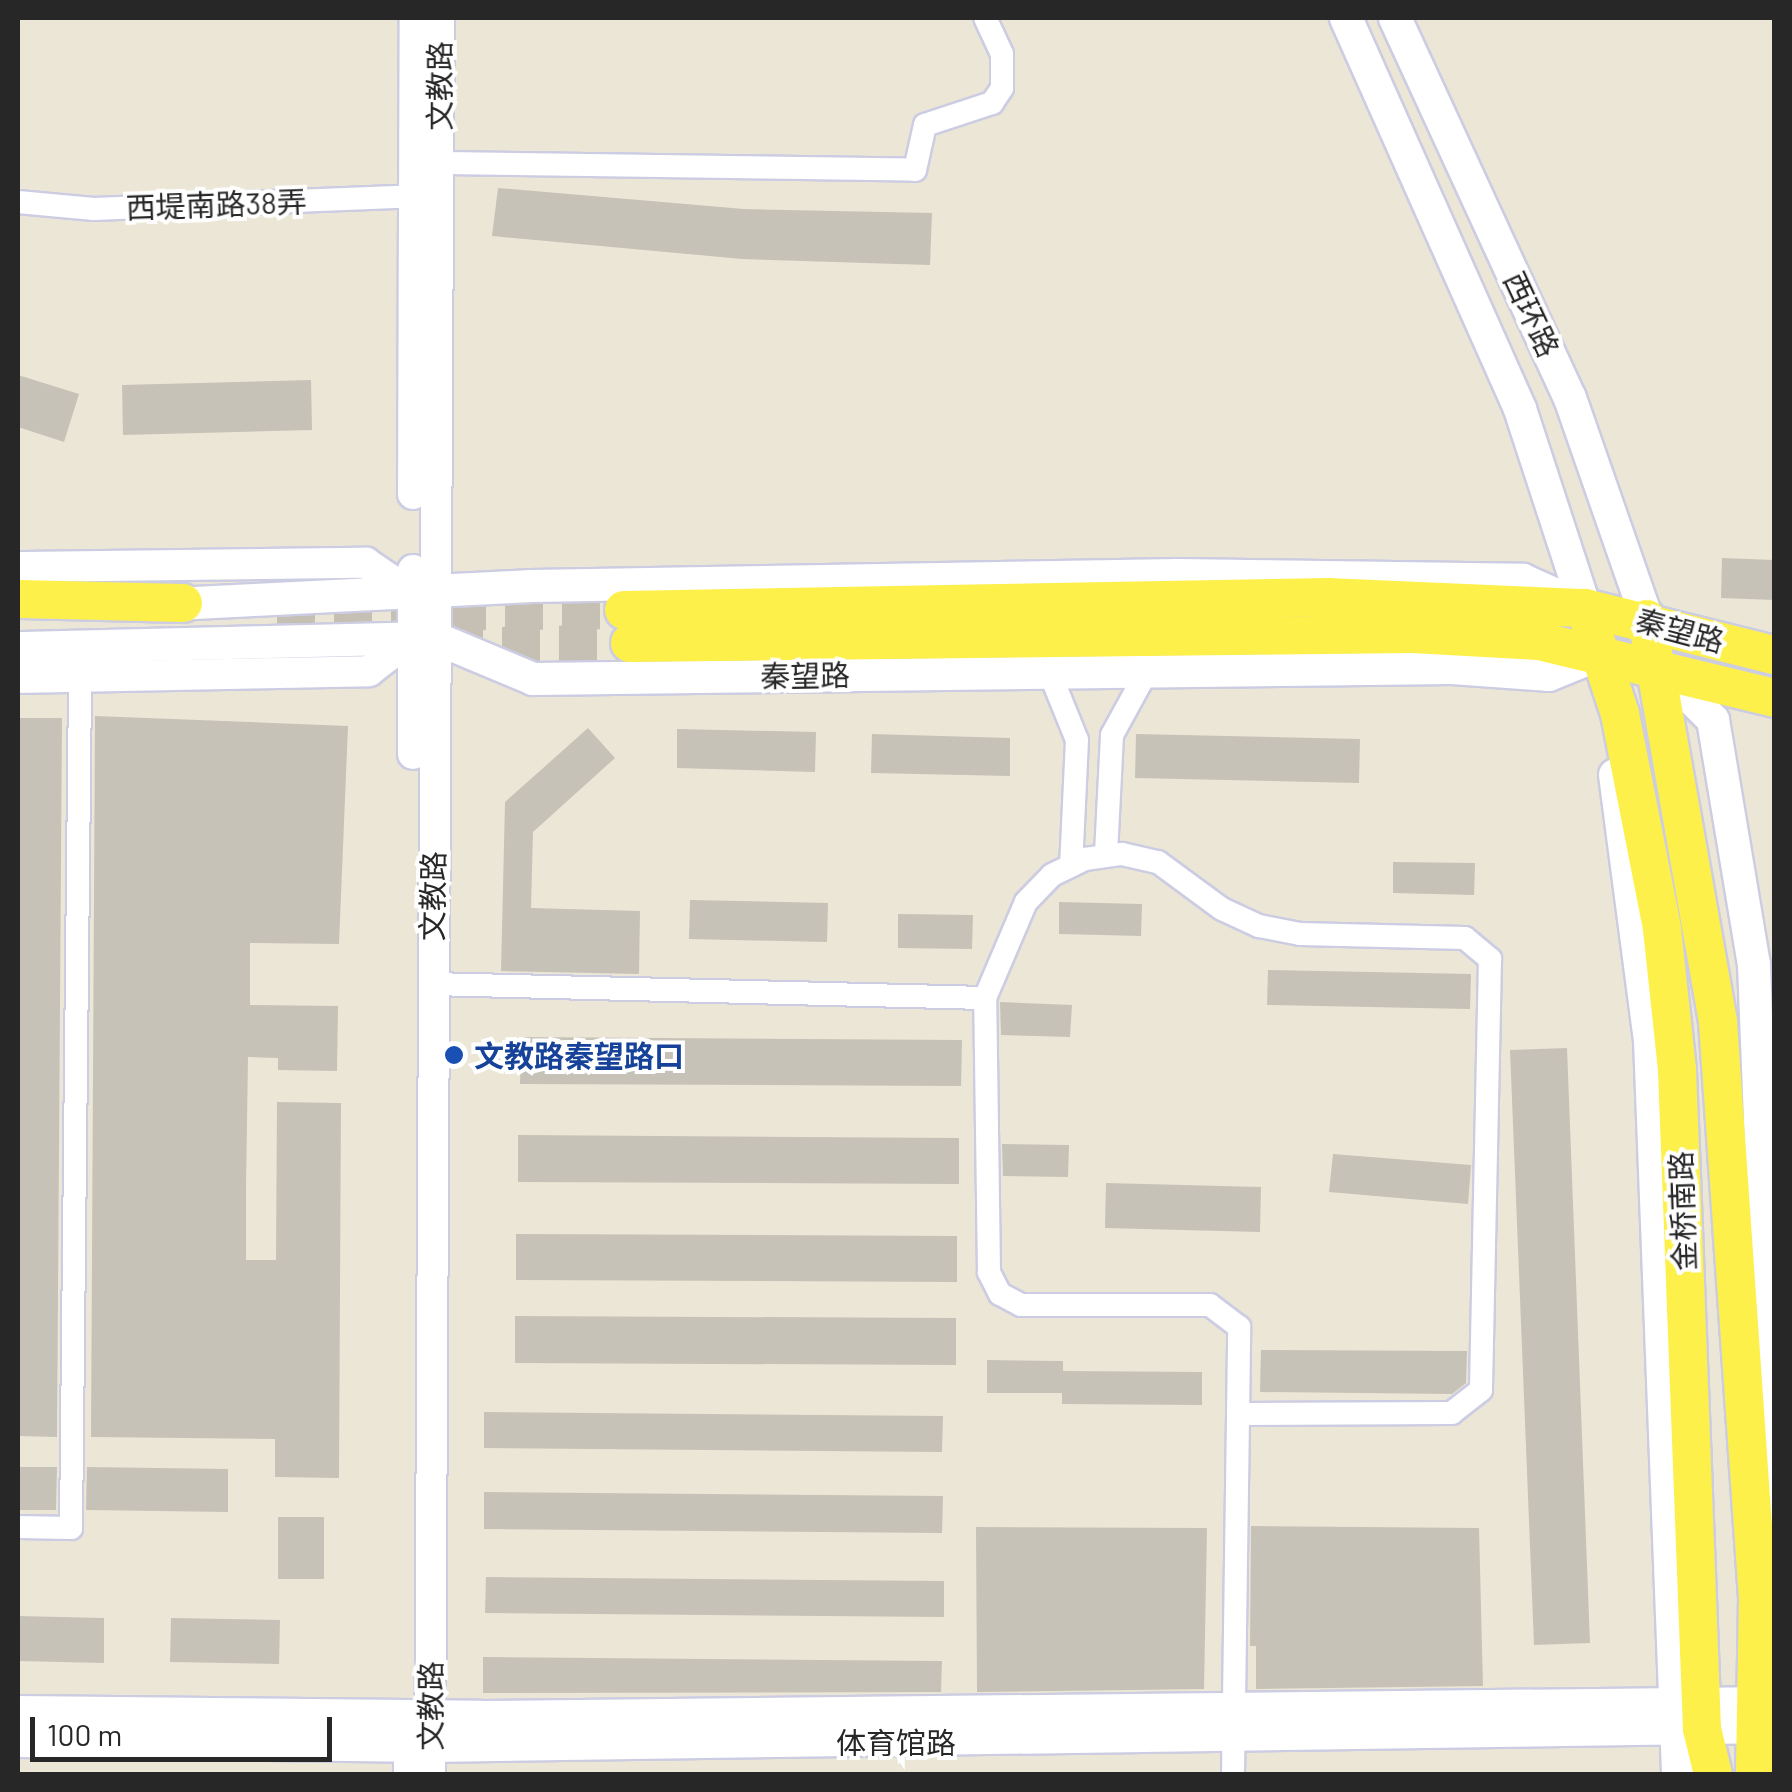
<!DOCTYPE html>
<meta charset="utf-8">
<style>
body{margin:0}
#map{position:relative;width:1792px;height:1792px;overflow:hidden;background:#ece6d6;font-family:Barlow,"Noto Sans SC",sans-serif}
div>[style]{position:absolute}
.building>*{inset:0;background:#c6c2b7}
.primary-tunnel>*{height:38px;margin-top:-19px;transform-origin:0;background:repeating-linear-gradient(90deg,#c5c0b3 0 38px,transparent 0 57px)}
.roads{filter:drop-shadow(2px 0 #cccce2) drop-shadow(-2px 0 #cccce2) drop-shadow(0 2px #cccce2) drop-shadow(0 -2px #cccce2)}
.minor>*{height:22px;margin:-11px;padding:0 11px;transform-origin:11px;border-radius:11px;background:#fff}
.tertiary>*{height:30px;margin:-15px;padding:0 15px;transform-origin:15px;border-radius:15px;background:#fff}
.secondary>*{height:32px;margin:-16px;padding:0 16px;transform-origin:16px;border-radius:16px;background:#fff}
.primary>*{height:38px;margin:-19px;padding:0 19px;transform-origin:19px;border-radius:19px;background:#fdf04a}
.dots>*{width:28px;height:28px;translate:-50% -50%;box-sizing:border-box;border:5px solid #fff;border-radius:50%}
span{translate:-50% -50%;white-space:nowrap;text-align:center;line-height:1.15;-webkit-text-stroke:8px #fff;paint-order:stroke}
.street-label{font-size:30px;color:#272727}
.transit-label{font-size:30px;color:#164399;font-weight:700}
.left{translate:0 -50%;text-align:left}
.frame{position:absolute;inset:0;border:20px solid #272727;pointer-events:none}
.scale{position:absolute;left:30px;top:1717px;width:302px;height:45px;box-sizing:border-box;border:5px solid #272727;border-top:0;padding-left:12px;font-size:30px;line-height:35px;white-space:nowrap;color:#272727;-webkit-text-stroke:8px #fff;paint-order:stroke}
</style>
<div id="map">
<div class="building">
<i style="clip-path:polygon(498px 188px,744px 209px,932px 213px,930px 265px,742px 259px,492px 236px)"></i>
<i style="clip-path:polygon(18px 375px,79px 394px,64px 442px,18px 427px)"></i>
<i style="clip-path:polygon(311px 380px,312px 430px,123px 435px,122px 385px)"></i>
<i style="clip-path:polygon(1722px 558px,1774px 560px,1774px 600px,1721px 598px)"></i>
<i style="clip-path:polygon(95px 716px,348px 726px,339px 944px,250px 943px,250px 1005px,338px 1006px,337px 1071px,278px 1070px,278px 1058px,248px 1057px,246px 1187px,246px 1260px,276px 1260px,277px 1102px,341px 1103px,339px 1478px,275px 1477px,275px 1439px,91px 1437px)"></i>
<i style="clip-path:polygon(18px 718px,62px 718px,57px 1437px,18px 1436px)"></i>
<i style="clip-path:polygon(588px 728px,615px 758px,533px 832px,531px 908px,640px 911px,639px 974px,501px 971px,505px 802px)"></i>
<i style="clip-path:polygon(677px 729px,816px 732px,815px 772px,677px 768px)"></i>
<i style="clip-path:polygon(872px 734px,1010px 738px,1010px 776px,871px 773px)"></i>
<i style="clip-path:polygon(1136px 734px,1360px 739px,1359px 783px,1135px 778px)"></i>
<i style="clip-path:polygon(1393px 862px,1475px 863px,1474px 895px,1393px 893px)"></i>
<i style="clip-path:polygon(690px 900px,828px 903px,827px 942px,689px 939px)"></i>
<i style="clip-path:polygon(1059px 902px,1142px 904px,1141px 936px,1059px 934px)"></i>
<i style="clip-path:polygon(898px 914px,973px 915px,972px 949px,898px 948px)"></i>
<i style="clip-path:polygon(1268px 970px,1471px 974px,1470px 1009px,1267px 1005px)"></i>
<i style="clip-path:polygon(1000px 1002px,1072px 1005px,1070px 1037px,1001px 1035px)"></i>
<i style="clip-path:polygon(521px 1037px,962px 1040px,961px 1086px,520px 1084px)"></i>
<i style="clip-path:polygon(1567px 1048px,1590px 1643px,1534px 1645px,1510px 1050px)"></i>
<i style="clip-path:polygon(518px 1135px,959px 1138px,959px 1184px,518px 1182px)"></i>
<i style="clip-path:polygon(1002px 1144px,1069px 1145px,1068px 1177px,1003px 1176px)"></i>
<i style="clip-path:polygon(1333px 1154px,1471px 1165px,1468px 1204px,1329px 1192px)"></i>
<i style="clip-path:polygon(1106px 1183px,1261px 1187px,1260px 1232px,1105px 1228px)"></i>
<i style="clip-path:polygon(516px 1234px,957px 1236px,957px 1282px,516px 1280px)"></i>
<i style="clip-path:polygon(515px 1316px,956px 1318px,956px 1365px,515px 1363px)"></i>
<i style="clip-path:polygon(1261px 1350px,1467px 1351px,1466px 1383px,1452px 1394px,1260px 1392px)"></i>
<i style="clip-path:polygon(987px 1360px,1063px 1361px,1063px 1371px,1202px 1372px,1202px 1405px,1062px 1404px,1062px 1393px,987px 1393px)"></i>
<i style="clip-path:polygon(484px 1412px,943px 1416px,942px 1452px,484px 1448px)"></i>
<i style="clip-path:polygon(18px 1467px,57px 1467px,56px 1510px,18px 1510px)"></i>
<i style="clip-path:polygon(87px 1467px,228px 1469px,228px 1512px,86px 1510px)"></i>
<i style="clip-path:polygon(484px 1492px,943px 1496px,942px 1533px,484px 1529px)"></i>
<i style="clip-path:polygon(278px 1517px,324px 1517px,324px 1579px,278px 1579px)"></i>
<i style="clip-path:polygon(1251px 1526px,1479px 1528px,1483px 1686px,1256px 1689px,1256px 1646px,1250px 1646px)"></i>
<i style="clip-path:polygon(976px 1527px,1207px 1528px,1204px 1689px,977px 1692px)"></i>
<i style="clip-path:polygon(486px 1577px,944px 1581px,944px 1617px,485px 1613px)"></i>
<i style="clip-path:polygon(18px 1616px,104px 1618px,104px 1663px,18px 1661px)"></i>
<i style="clip-path:polygon(171px 1618px,280px 1620px,279px 1664px,170px 1662px)"></i>
<i style="clip-path:polygon(483px 1657px,942px 1661px,941px 1692px,483px 1693px)"></i>
</div>
<div class="primary-tunnel">
<i style="left:277px;top:613px;width:347px;rotate:-0.5deg"></i>
<i style="left:445px;top:647px;width:185px;rotate:-1.2deg"></i>
</div>
<div class="roads">
<div class="minor">
<i style="left:438px;top:163px;width:477px;rotate:0.8deg"></i>
<i style="left:915px;top:170px;width:46px;rotate:-77.5deg"></i>
<i style="left:925px;top:125px;width:71px;rotate:-18.2deg"></i>
<i style="left:992px;top:103px;width:18px;rotate:-56deg"></i>
<i style="left:1002px;top:88px;width:34px;rotate:-90deg"></i>
<i style="left:1002px;top:54px;width:40px;rotate:-115deg"></i>
<i style="left:18px;top:202px;width:76px;rotate:5.3deg"></i>
<i style="left:94px;top:209px;width:320px;rotate:-2.3deg"></i>
<i style="left:1049px;top:671px;width:74px;rotate:67.9deg"></i>
<i style="left:1077px;top:740px;width:126px;rotate:92.7deg"></i>
<i style="left:1106px;top:854px;width:119px;rotate:-87.1deg"></i>
<i style="left:1112px;top:735px;width:73px;rotate:-61.3deg"></i>
<i style="left:432px;top:984px;width:553px;rotate:1.45deg"></i>
<i style="left:18px;top:1527px;width:53px;rotate:1.1deg"></i>
<i style="left:71px;top:1528px;width:851px;rotate:-89.39deg"></i>
<i style="left:1233px;top:1774px;width:447px;rotate:-89.2deg"></i>
<i style="left:1239px;top:1327px;width:36px;rotate:-143deg"></i>
<i style="left:1210px;top:1305px;width:189px;rotate:180deg"></i>
<i style="left:1021px;top:1305px;width:24px;rotate:-152deg"></i>
<i style="left:1000px;top:1294px;width:25px;rotate:-117deg"></i>
<i style="left:989px;top:1272px;width:274px;rotate:-90.8deg"></i>
<i style="left:985px;top:998px;width:104px;rotate:-66.9deg"></i>
<i style="left:1026px;top:902px;width:37px;rotate:-46deg"></i>
<i style="left:1052px;top:875px;width:37px;rotate:-26deg"></i>
<i style="left:1085px;top:859px;width:37px;rotate:-8deg"></i>
<i style="left:1122px;top:854px;width:37px;rotate:13deg"></i>
<i style="left:1158px;top:862px;width:79px;rotate:36.3deg"></i>
<i style="left:1222px;top:909px;width:41px;rotate:24.7deg"></i>
<i style="left:1259px;top:926px;width:42px;rotate:11deg"></i>
<i style="left:1300px;top:934px;width:165px;rotate:1.4deg"></i>
<i style="left:1465px;top:938px;width:33px;rotate:40deg"></i>
<i style="left:1490px;top:959px;width:431px;rotate:91.2deg"></i>
<i style="left:1481px;top:1390px;width:37px;rotate:142deg"></i>
<i style="left:1452px;top:1413px;width:212px;rotate:179.7deg"></i>
</div>
<div class="tertiary">
<i style="left:413px;top:494px;width:476px;rotate:-89.8deg"></i>
<i style="left:18px;top:567px;width:348px;rotate:-0.7deg"></i>
<i style="left:366px;top:563px;width:57px;rotate:34.2deg"></i>
<i style="left:18px;top:678px;width:351px;rotate:-1.1deg"></i>
<i style="left:369px;top:671px;width:56px;rotate:-37.7deg"></i>
<i style="left:413px;top:754px;width:184px;rotate:-90deg"></i>
<i style="left:409px;top:1774px;width:49px;rotate:-90deg"></i>
<i style="left:430px;top:1774px;width:1756px;rotate:-89.71deg"></i>
</div>
<div class="secondary">
<i style="left:1346px;top:18px;width:428px;rotate:66deg"></i>
<i style="left:1520px;top:409px;width:209px;rotate:71.9deg"></i>
<i style="left:1395px;top:18px;width:418px;rotate:65.3deg"></i>
<i style="left:1570px;top:398px;width:234px;rotate:70.8deg"></i>
<i style="left:156px;top:605px;width:376px;rotate:-2.9deg"></i>
<i style="left:532px;top:586px;width:646px;rotate:-0.98deg"></i>
<i style="left:1178px;top:575px;width:345px;rotate:0.8deg"></i>
<i style="left:1523px;top:580px;width:59px;rotate:24deg"></i>
<i style="left:18px;top:648px;width:417px;rotate:-1.4deg"></i>
<i style="left:435px;top:638px;width:106px;rotate:22.7deg"></i>
<i style="left:533px;top:679px;width:919px;rotate:-0.69deg"></i>
<i style="left:1452px;top:668px;width:97px;rotate:4.1deg"></i>
<i style="left:1549px;top:675px;width:53px;rotate:-22.2deg"></i>
<i style="left:1598px;top:655px;width:7px;rotate:82deg"></i>
<i style="left:1660px;top:667px;width:75px;rotate:45deg"></i>
<i style="left:1713px;top:720px;width:247px;rotate:80.5deg"></i>
<i style="left:1754px;top:964px;width:477px;rotate:87.8deg"></i>
<i style="left:1772px;top:1441px;width:83px;rotate:94.8deg"></i>
<i style="left:1615px;top:775px;width:268px;rotate:82.5deg"></i>
<i style="left:1650px;top:1041px;width:734px;rotate:87.81deg"></i>
<i style="left:18px;top:1712px;width:462px;rotate:0.6deg"></i>
<i style="left:480px;top:1717px;width:1294px;rotate:-0.62deg"></i>
<i style="left:18px;top:1741px;width:412px;rotate:0.7deg"></i>
<i style="left:430px;top:1746px;width:1344px;rotate:-0.81deg"></i>
</div>
<div class="primary">
<i style="left:18px;top:599px;width:165px;rotate:1.4deg"></i>
<i style="left:1585px;top:608px;width:112px;rotate:71.7deg"></i>
<i style="left:1620px;top:714px;width:219px;rotate:78.9deg"></i>
<i style="left:1662px;top:929px;width:142px;rotate:83.9deg"></i>
<i style="left:1677px;top:1070px;width:659px;rotate:87.83deg"></i>
<i style="left:1702px;top:1729px;width:46px;rotate:76.3deg"></i>
<i style="left:624px;top:610px;width:705px;rotate:-1.06deg"></i>
<i style="left:1329px;top:597px;width:256px;rotate:2.5deg"></i>
<i style="left:1585px;top:608px;width:195px;rotate:14deg"></i>
<i style="left:1647px;top:619px;width:409px;rotate:80deg"></i>
<i style="left:1718px;top:1022px;width:577px;rotate:86.03deg"></i>
<i style="left:1758px;top:1598px;width:176px;rotate:91deg"></i>
<i style="left:630px;top:643px;width:783px;rotate:-0.66deg"></i>
<i style="left:1413px;top:634px;width:126px;rotate:3.2deg"></i>
<i style="left:1539px;top:641px;width:242px;rotate:13.6deg"></i>
</div>
</div>
<div class="dots">
<i style="left:454px;top:1055px;background:#1a4fb4"></i>
</div>
<div class="street-label">
<span style="left:439px;top:86px;rotate:-90deg">文教路</span>
<span style="left:216px;top:204px;rotate:-2deg">西堤南路38弄</span>
<span style="left:1532px;top:314px;rotate:65deg">西环路</span>
<span style="left:1680px;top:630px;rotate:15deg">秦望路</span>
<span style="left:805px;top:675px;rotate:-1deg">秦望路</span>
<span style="left:432px;top:896px;rotate:-89deg">文教路</span>
<span style="left:1682px;top:1211px;rotate:-92deg">金桥南路</span>
<span style="left:430px;top:1706px;rotate:-90deg">文教路</span>
<span style="left:896px;top:1742px">体育馆路</span>
</div>
<div class="transit-label">
<span class="left" style="left:474px;top:1055px">文教路秦望路口</span>
</div>
<div class="frame"></div>
<div class="scale">100 m</div>
</div>
